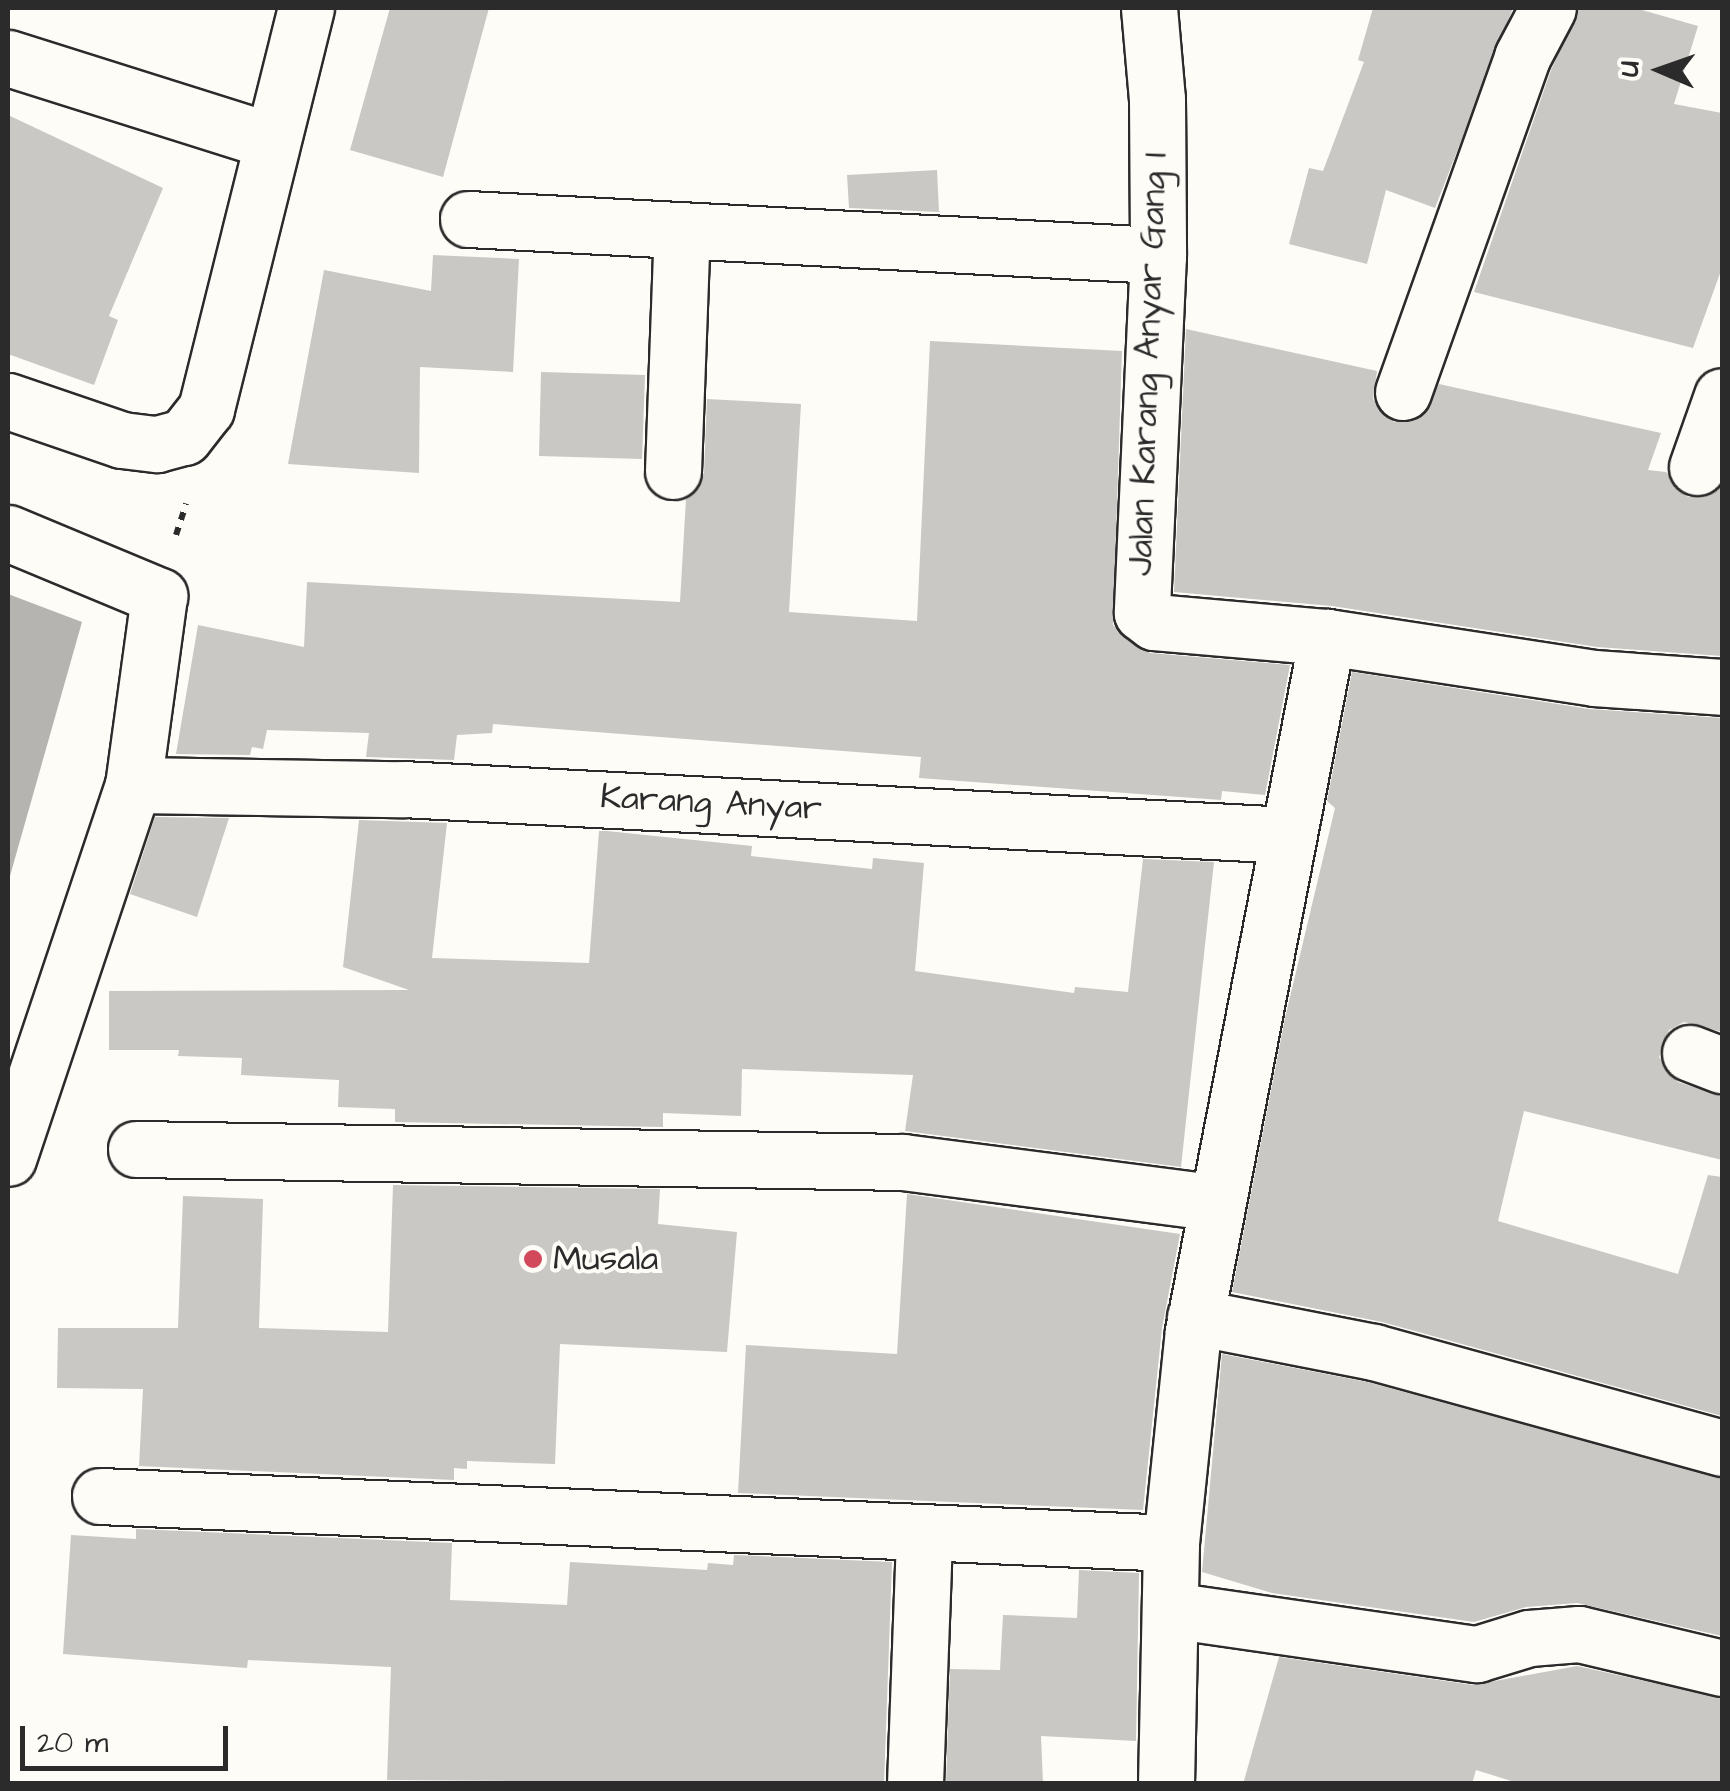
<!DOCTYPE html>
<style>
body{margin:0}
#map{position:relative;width:1730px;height:1791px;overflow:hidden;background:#fdfcf7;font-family:"Architects Daughter",sans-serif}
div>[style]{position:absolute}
.water>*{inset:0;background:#b5b4b1}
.building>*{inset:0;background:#c9c8c4}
.path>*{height:6px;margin-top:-3px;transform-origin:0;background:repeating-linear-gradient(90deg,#2b2b2b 0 8px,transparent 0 16px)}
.roads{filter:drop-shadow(2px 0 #2b2b2b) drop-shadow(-2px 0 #2b2b2b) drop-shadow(0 2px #2b2b2b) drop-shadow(0 -2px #2b2b2b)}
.street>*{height:55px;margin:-27.5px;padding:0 27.5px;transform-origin:27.5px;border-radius:27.5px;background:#fdfcf7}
.dots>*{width:28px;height:28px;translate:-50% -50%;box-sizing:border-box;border:5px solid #fdfcf7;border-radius:50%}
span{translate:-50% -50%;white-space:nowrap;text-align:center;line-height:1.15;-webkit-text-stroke:8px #fdfcf7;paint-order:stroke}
.street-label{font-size:35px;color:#2b2b2b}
.poi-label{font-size:35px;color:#2b2b2b}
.left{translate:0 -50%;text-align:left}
.frame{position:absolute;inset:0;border:10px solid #2b2b2b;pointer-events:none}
.north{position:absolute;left:1610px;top:20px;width:100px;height:100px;-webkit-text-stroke:8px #fdfcf7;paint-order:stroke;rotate:272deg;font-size:28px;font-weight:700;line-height:40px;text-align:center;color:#2b2b2b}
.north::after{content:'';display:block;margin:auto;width:35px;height:45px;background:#2b2b2b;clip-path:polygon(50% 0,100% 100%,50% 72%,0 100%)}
.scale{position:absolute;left:20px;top:1726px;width:208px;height:45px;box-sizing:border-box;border:5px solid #2b2b2b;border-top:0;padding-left:12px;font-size:30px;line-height:35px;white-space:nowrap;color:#2b2b2b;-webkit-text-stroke:8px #fdfcf7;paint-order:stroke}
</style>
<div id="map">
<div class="water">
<i style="clip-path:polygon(8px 594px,82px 622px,8px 883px)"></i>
</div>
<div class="building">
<i style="clip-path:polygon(390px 8px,489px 8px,443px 177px,350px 150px)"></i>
<i style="clip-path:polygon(1373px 8px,1513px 8px,1435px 208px,1386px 190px,1367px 264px,1289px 244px,1309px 168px,1323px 171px,1364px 62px,1358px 60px)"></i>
<i style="clip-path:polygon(1579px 8px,1635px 8px,1698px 26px,1674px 104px,1722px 113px,1722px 268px,1693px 348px,1474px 292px,1551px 70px)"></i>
<i style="clip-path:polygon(8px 115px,163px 188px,109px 316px,118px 320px,94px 385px,8px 354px)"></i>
<i style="clip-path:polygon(937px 170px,939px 212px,849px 208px,847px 175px)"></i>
<i style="clip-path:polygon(433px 255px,519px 259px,513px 372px,420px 367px,419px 473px,288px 464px,324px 270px,431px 291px)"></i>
<i style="clip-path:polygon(1186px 329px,1377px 371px,1373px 399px,1394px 422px,1422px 416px,1439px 384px,1661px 433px,1648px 470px,1666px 472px,1688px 497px,1704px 497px,1722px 483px,1722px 656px,1597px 647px,1332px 606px,1174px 592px)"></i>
<i style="clip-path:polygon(930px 341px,1122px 351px,1113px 625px,1150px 653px,1290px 665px,1265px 795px,1222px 791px,1221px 800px,919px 778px,921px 757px,493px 724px,492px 733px,457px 735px,454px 760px,366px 757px,369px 733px,267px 730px,263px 749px,252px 747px,250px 755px,176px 754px,198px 625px,304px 647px,307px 582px,680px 602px,686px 499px,704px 473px,707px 399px,801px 404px,789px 612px,917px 621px)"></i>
<i style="clip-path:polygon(541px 372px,645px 375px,642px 459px,539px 456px)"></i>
<i style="clip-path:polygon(1352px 672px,1589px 709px,1722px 718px,1722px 1032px,1684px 1022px,1669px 1030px,1659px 1057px,1678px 1082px,1722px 1096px,1722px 1160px,1524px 1111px,1498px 1221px,1678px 1274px,1708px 1175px,1722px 1177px,1722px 1416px,1382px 1322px,1232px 1292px,1285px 1018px,1335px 808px,1327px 801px)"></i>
<i style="clip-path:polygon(155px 817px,229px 818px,197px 917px,130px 894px)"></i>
<i style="clip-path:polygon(359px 820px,447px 823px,432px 958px,589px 963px,599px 831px,607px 831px,752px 846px,751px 856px,872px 869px,873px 858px,924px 863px,915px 971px,1074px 993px,1075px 987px,1128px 992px,1143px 859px,1214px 862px,1181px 1167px,905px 1131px,913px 1075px,742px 1069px,741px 1116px,663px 1113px,663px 1127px,395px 1122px,395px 1109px,338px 1107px,339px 1080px,241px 1075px,242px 1058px,178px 1056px,179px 1050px,109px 1050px,109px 991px,409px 990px,343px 967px)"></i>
<i style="clip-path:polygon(393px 1185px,660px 1189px,658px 1224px,737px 1232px,727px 1352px,560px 1344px,555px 1464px,467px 1461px,467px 1469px,454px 1468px,454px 1480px,139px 1466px,143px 1389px,57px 1388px,58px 1328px,178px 1328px,183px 1196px,263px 1199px,259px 1328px,388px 1332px)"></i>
<i style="clip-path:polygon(907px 1194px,1180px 1234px,1162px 1328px,1143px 1510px,738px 1493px,746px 1345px,897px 1354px)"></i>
<i style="clip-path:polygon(1222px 1354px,1367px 1382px,1722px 1478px,1722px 1636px,1577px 1603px,1526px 1607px,1474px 1622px,1272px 1593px,1202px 1572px)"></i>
<i style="clip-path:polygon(136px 1529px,452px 1543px,450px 1600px,567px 1605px,570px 1562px,707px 1570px,708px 1563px,733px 1565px,734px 1555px,892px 1562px,884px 1784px,387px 1780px,391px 1667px,248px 1660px,247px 1668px,63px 1654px,71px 1535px,136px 1539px)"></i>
<i style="clip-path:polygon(1079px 1570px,1139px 1573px,1136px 1741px,1041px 1736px,1043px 1784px,946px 1784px,950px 1669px,1000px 1670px,1003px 1615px,1077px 1618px)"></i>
<i style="clip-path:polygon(1279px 1657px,1473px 1685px,1577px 1666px,1722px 1698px,1722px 1784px,1521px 1784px,1476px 1770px,1472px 1784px,1243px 1784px)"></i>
</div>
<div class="path">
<i style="left:176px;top:535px;width:33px;rotate:-72deg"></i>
</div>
<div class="roads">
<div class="street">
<i style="left:1149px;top:8px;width:91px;rotate:85deg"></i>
<i style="left:1157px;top:99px;width:156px;rotate:89.6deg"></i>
<i style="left:1158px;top:255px;width:358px;rotate:92.6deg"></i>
<i style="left:1142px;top:613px;width:15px;rotate:37deg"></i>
<i style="left:1154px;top:622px;width:174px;rotate:5deg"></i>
<i style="left:1327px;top:637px;width:270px;rotate:8.7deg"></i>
<i style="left:1594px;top:678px;width:128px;rotate:4deg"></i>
<i style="left:8px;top:58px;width:276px;rotate:17.5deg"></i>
<i style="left:468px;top:219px;width:691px;rotate:2.99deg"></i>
<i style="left:1403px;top:392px;width:356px;rotate:-70.4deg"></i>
<i style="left:1522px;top:57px;width:55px;rotate:-62deg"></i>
<i style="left:8px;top:401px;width:120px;rotate:18.9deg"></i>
<i style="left:122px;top:440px;width:35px;rotate:7deg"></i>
<i style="left:157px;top:444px;width:28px;rotate:-15deg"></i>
<i style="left:184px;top:437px;width:36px;rotate:-52deg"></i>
<i style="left:206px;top:409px;width:413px;rotate:-76deg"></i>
<i style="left:1697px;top:467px;width:75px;rotate:-70.6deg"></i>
<i style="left:673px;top:471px;width:241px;rotate:-87.9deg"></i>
<i style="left:8px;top:533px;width:164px;rotate:22.6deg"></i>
<i style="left:159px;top:596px;width:191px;rotate:97.8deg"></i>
<i style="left:133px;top:785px;width:393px;rotate:108.5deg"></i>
<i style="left:133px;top:785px;width:269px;rotate:0.9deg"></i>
<i style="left:402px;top:789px;width:887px;rotate:2.97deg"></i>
<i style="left:1690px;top:1053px;width:34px;rotate:21deg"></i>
<i style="left:136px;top:1149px;width:767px;rotate:0.97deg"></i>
<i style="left:903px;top:1162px;width:317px;rotate:7.4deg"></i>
<i style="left:1195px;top:1317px;width:182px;rotate:11.1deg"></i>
<i style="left:1374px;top:1352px;width:361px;rotate:15.4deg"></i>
<i style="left:100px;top:1496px;width:1072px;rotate:2.51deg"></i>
<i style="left:1170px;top:1610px;width:310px;rotate:8.2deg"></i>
<i style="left:1477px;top:1654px;width:54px;rotate:-17.1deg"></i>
<i style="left:1529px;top:1638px;width:50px;rotate:-4.6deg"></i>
<i style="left:1579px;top:1634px;width:147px;rotate:13.4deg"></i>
<i style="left:915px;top:1784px;width:250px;rotate:-87.9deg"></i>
<i style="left:1166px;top:1784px;width:241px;rotate:-88.8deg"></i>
<i style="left:1171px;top:1543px;width:213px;rotate:-84.1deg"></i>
<i style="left:1193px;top:1331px;width:707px;rotate:-79.07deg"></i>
</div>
</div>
<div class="dots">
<i style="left:533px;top:1259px;background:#d1495b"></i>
</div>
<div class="street-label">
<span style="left:1148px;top:364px;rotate:-88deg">Jalan Karang Anyar Gang I</span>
<span style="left:711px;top:803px;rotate:3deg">Karang Anyar</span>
</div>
<div class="poi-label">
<span class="left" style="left:553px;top:1259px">Musala</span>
</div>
<div class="frame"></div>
<div class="north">U</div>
<div class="scale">20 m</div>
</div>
